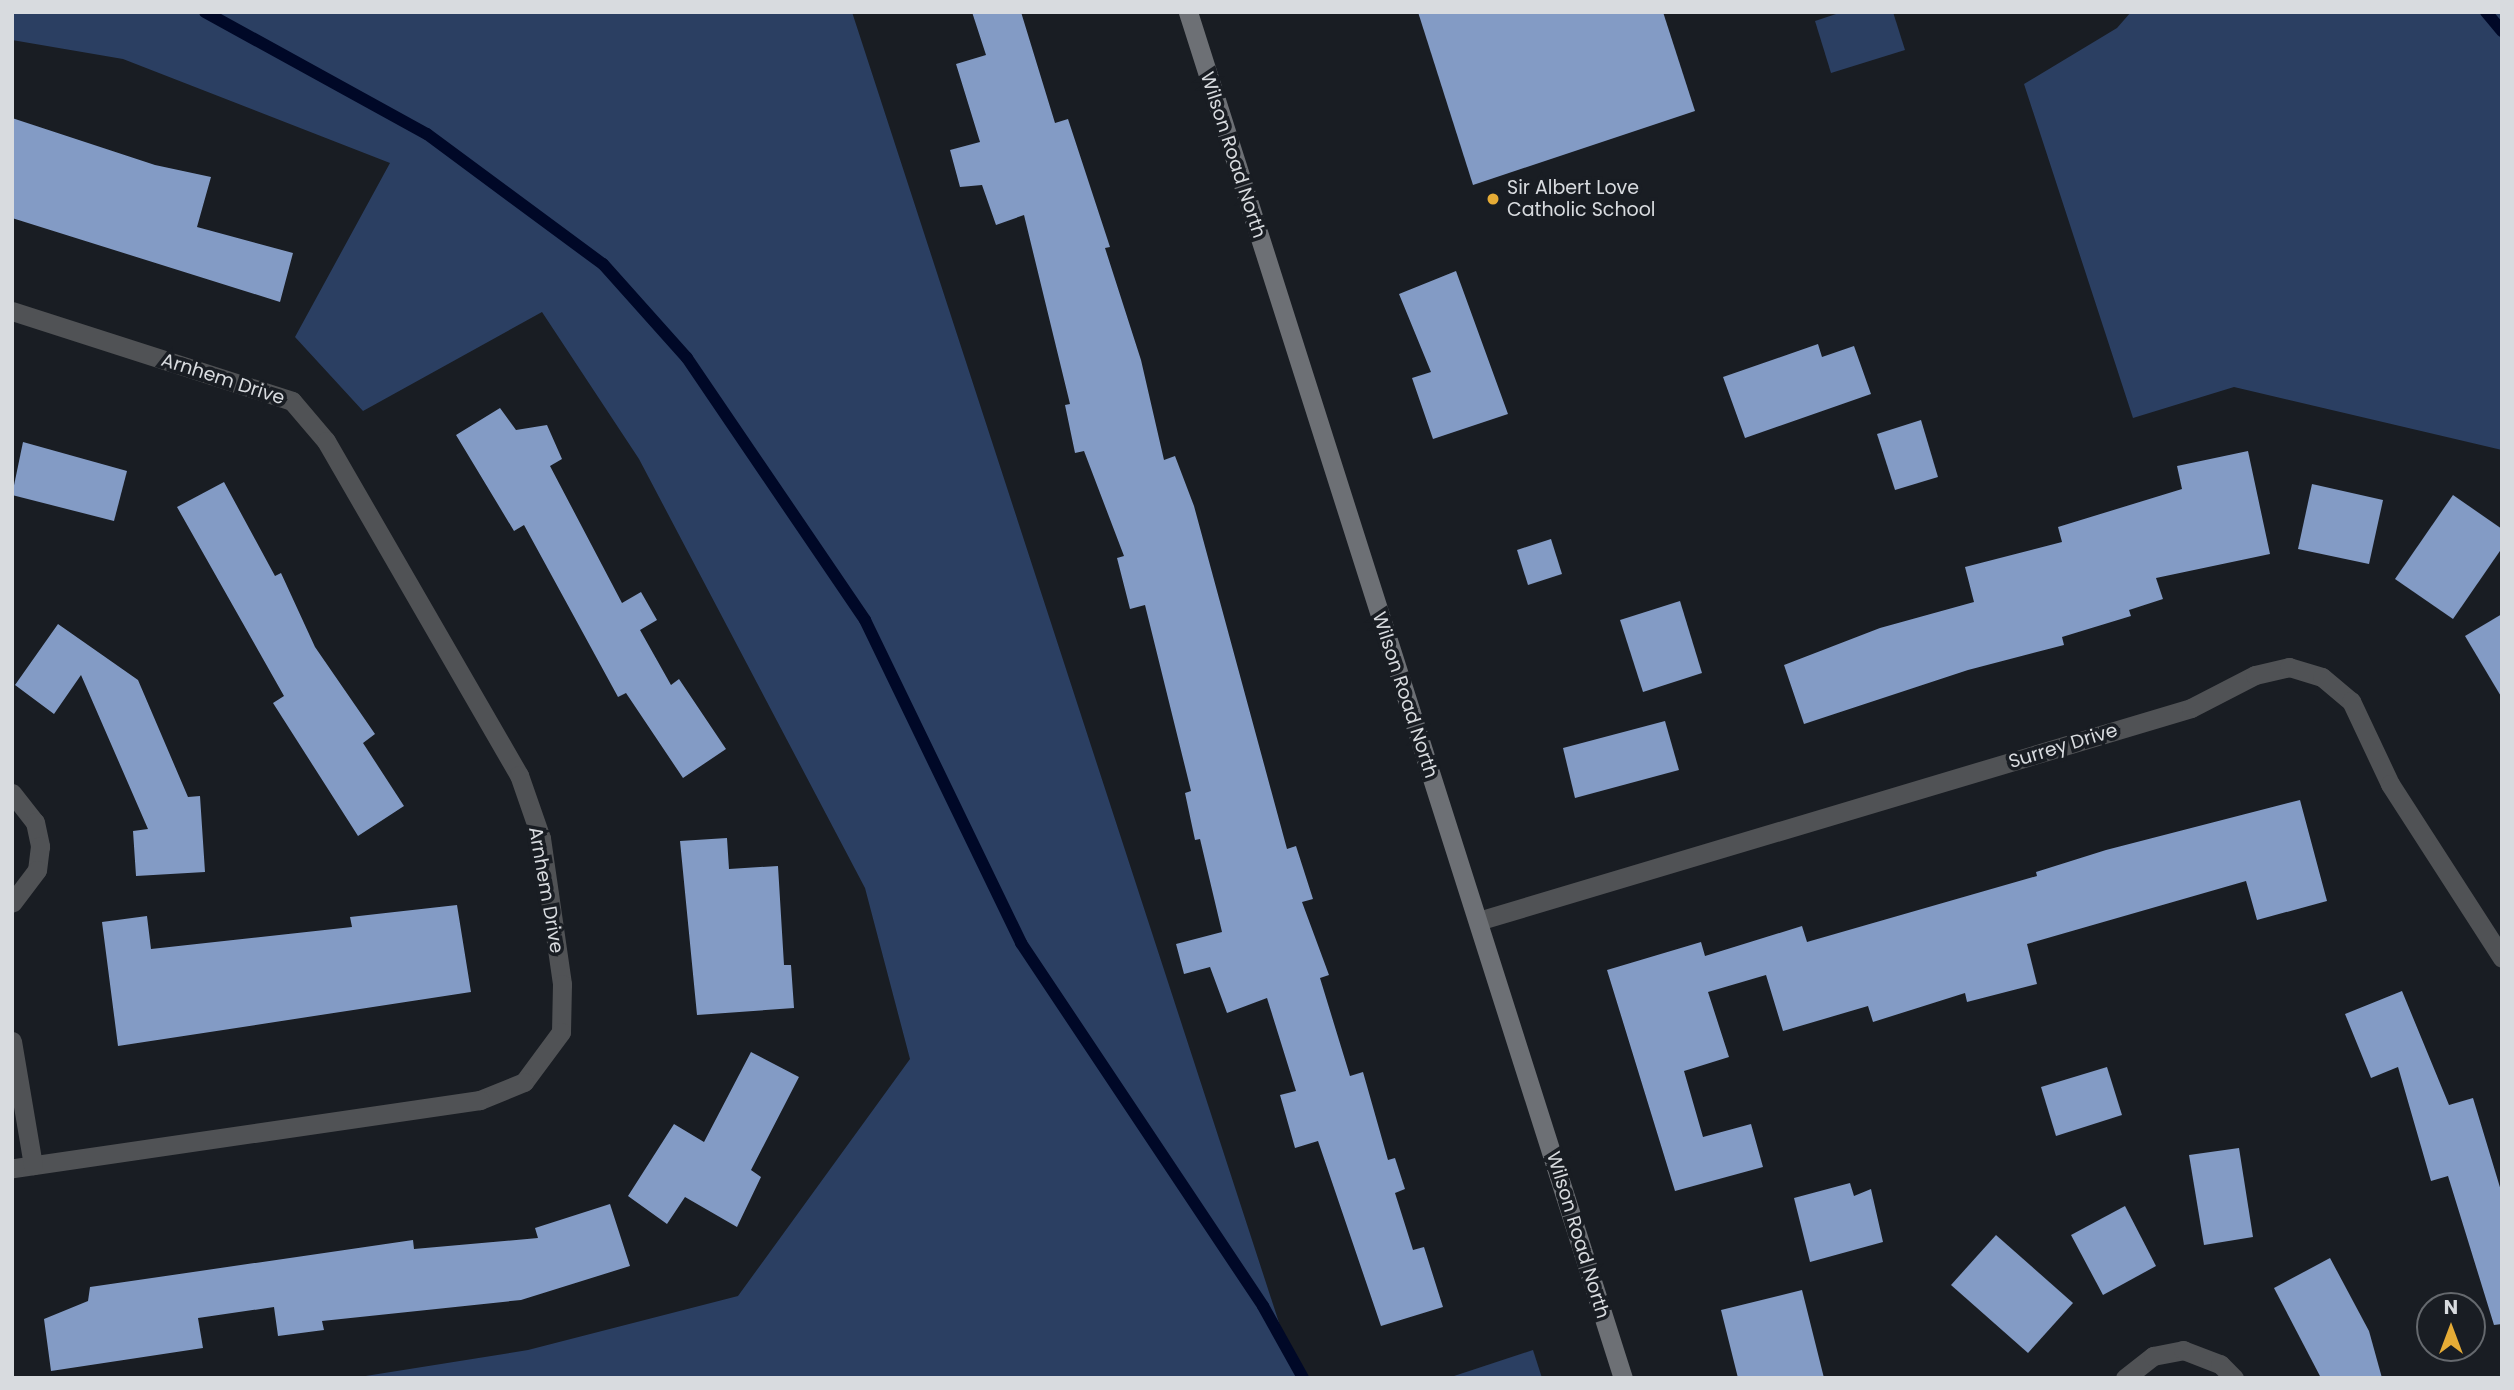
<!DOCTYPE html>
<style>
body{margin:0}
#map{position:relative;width:2514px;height:1390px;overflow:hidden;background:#191d23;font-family:Poppins,sans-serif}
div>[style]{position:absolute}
.green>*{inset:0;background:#2b3f62}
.stream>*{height:12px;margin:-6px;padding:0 6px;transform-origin:6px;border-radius:6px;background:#000827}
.building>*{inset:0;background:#839bc5}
.minor>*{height:19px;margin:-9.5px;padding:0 9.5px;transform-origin:9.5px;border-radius:9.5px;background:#505255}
.secondary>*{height:19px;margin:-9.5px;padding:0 9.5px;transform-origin:9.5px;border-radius:9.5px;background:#6d7075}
.dots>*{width:19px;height:19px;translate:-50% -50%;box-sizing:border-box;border:4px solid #191d23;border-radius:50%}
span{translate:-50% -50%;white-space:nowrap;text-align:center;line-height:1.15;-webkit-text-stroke:7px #191d23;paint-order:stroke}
.street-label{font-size:19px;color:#d8dbdf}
.poi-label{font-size:19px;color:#d8dbdf}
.left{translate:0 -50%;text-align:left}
.frame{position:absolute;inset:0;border:14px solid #d8dbdf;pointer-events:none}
.north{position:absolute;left:2416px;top:1292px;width:70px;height:70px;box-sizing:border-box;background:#191d23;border:2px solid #65696e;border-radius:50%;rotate:0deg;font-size:19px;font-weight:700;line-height:28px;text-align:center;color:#d8dbdf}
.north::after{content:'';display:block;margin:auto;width:24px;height:32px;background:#e6ac36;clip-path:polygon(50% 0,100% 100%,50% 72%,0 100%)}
</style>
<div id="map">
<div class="green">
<i style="clip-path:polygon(12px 12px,852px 12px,1297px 1378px,353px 1378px,528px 1350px,738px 1296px,910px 1059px,865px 888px,639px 459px,542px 312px,363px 411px,295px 337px,390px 163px,123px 59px,12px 40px)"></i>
<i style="clip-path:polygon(1842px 12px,1893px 12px,1905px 50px,1831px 73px,1815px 21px)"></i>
<i style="clip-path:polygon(2131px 12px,2502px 12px,2502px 450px,2234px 387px,2133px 418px,2024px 84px,2117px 28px)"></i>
<i style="clip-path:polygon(1533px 1350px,1542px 1378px,1448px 1378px)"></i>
</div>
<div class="stream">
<i style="left:205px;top:12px;width:253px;rotate:28.8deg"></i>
<i style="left:427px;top:134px;width:219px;rotate:36.5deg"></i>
<i style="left:603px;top:264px;width:126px;rotate:48.2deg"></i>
<i style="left:687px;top:358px;width:317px;rotate:55.8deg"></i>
<i style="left:865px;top:620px;width:359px;rotate:64.2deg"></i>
<i style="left:1021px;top:943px;width:436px;rotate:56.3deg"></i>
<i style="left:1263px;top:1306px;width:82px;rotate:60.9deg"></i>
<i style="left:2486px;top:12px;width:25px;rotate:50deg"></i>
</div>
<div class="building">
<i style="clip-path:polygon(972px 12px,1021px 12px,1055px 123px,1068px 119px,1110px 247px,1105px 248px,1141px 360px,1164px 460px,1175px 456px,1194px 506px,1287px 849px,1296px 846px,1313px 899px,1302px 902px,1329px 975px,1320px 978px,1350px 1076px,1363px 1072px,1388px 1160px,1395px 1158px,1405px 1189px,1395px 1193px,1413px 1250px,1424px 1247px,1443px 1307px,1381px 1326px,1318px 1141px,1295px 1148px,1280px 1095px,1296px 1091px,1267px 998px,1227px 1013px,1210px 967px,1184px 974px,1176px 944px,1222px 932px,1200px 839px,1195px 840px,1185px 793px,1191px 791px,1145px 605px,1130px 609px,1117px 558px,1124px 556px,1084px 451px,1075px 453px,1065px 405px,1070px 404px,1024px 215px,996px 225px,982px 185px,960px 187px,950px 150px,980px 142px,956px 64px,986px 55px)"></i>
<i style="clip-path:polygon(1418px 12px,1663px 12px,1695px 111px,1473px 185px)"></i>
<i style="clip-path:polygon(12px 118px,155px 165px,211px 177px,197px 227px,293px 253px,280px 302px,12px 218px)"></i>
<i style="clip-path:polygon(1456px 271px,1508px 414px,1433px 439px,1412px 378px,1431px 372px,1399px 294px)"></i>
<i style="clip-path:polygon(1818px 344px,1822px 357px,1854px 346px,1871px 394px,1745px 438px,1723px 377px)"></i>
<i style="clip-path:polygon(500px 408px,516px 430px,547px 425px,562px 459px,550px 466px,622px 603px,641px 592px,657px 620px,640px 630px,671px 685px,679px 679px,726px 749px,683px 778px,626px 693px,618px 697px,524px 525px,514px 531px,456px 435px)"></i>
<i style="clip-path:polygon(1921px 420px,1938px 477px,1895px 490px,1877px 434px)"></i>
<i style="clip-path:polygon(23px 442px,127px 471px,114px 521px,12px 495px)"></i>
<i style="clip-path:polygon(2248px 451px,2270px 554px,2156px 578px,2163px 599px,2129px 610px,2131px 616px,2062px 637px,2064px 645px,1968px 670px,1804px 724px,1784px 665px,1880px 628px,1974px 602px,1965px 567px,2062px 542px,2058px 527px,2182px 489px,2177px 466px)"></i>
<i style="clip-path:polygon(224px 482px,275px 576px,281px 573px,315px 647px,375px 734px,363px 743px,404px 806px,358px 836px,273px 703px,284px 696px,177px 507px)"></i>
<i style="clip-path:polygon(2312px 484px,2383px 500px,2369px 564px,2298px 549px)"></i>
<i style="clip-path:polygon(2453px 495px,2502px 529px,2502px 548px,2453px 619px,2395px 579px)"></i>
<i style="clip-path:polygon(1551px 539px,1562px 574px,1528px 585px,1517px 550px)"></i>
<i style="clip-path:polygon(1680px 601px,1702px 673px,1643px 692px,1620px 620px)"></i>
<i style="clip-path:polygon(2502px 614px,2502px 698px,2465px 636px)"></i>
<i style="clip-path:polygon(58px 624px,138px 680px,188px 797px,200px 796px,205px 872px,136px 876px,133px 831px,148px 829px,81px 675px,54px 714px,15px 685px)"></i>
<i style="clip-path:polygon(1665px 721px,1679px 770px,1575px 798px,1563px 748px)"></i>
<i style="clip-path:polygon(2300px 800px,2327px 901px,2257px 920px,2246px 881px,2027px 944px,2037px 984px,1967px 1002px,1965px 993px,1873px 1022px,1868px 1006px,1783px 1031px,1766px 975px,1708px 992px,1729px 1057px,1684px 1071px,1703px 1137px,1751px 1124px,1763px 1167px,1675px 1191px,1607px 970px,1701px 942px,1705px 956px,1802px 926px,1807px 942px,2037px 876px,2036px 872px,2106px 850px)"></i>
<i style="clip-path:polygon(727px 838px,729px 869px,778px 866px,784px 965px,791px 965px,794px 1008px,697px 1015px,680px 841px)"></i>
<i style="clip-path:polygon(457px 905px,471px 992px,118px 1046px,102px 922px,147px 916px,151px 949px,352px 927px,350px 917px)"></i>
<i style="clip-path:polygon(2402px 991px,2449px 1105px,2473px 1098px,2502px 1194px,2502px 1324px,2494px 1325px,2448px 1176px,2431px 1181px,2398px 1067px,2371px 1078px,2345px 1014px)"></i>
<i style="clip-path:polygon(751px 1052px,799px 1077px,751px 1170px,761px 1177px,737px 1227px,685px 1197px,667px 1224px,628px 1196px,674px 1124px,704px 1142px)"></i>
<i style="clip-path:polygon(2107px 1067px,2122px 1115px,2056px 1136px,2041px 1087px)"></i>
<i style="clip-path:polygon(2239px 1148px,2253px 1237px,2204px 1245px,2189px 1155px)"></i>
<i style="clip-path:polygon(1850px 1183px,1854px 1196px,1871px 1189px,1883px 1242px,1810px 1262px,1794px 1198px)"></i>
<i style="clip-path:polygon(610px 1204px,630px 1266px,521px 1300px,322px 1321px,324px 1330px,278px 1336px,274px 1307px,198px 1318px,203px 1348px,51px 1371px,44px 1319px,88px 1301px,90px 1287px,413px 1240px,414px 1249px,538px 1238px,535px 1228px)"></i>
<i style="clip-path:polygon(2125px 1206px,2156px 1266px,2103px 1295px,2071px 1235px)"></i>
<i style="clip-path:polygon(1996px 1235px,2073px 1303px,2028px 1353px,1951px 1285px)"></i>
<i style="clip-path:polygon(2330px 1258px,2369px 1331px,2382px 1378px,2321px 1378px,2274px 1288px)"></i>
<i style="clip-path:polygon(1802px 1290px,1824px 1378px,1738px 1378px,1721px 1310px)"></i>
</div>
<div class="minor">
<i style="left:12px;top:311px;width:294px;rotate:17.8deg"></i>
<i style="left:292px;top:401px;width:52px;rotate:49.6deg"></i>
<i style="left:326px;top:441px;width:386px;rotate:60deg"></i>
<i style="left:519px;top:775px;width:67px;rotate:70.8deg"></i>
<i style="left:541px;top:838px;width:148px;rotate:81.8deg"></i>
<i style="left:562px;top:984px;width:48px;rotate:91.2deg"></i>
<i style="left:561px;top:1032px;width:62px;rotate:126.5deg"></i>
<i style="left:524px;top:1082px;width:48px;rotate:157.8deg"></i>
<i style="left:480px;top:1100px;width:473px;rotate:171.7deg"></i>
<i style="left:12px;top:793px;width:37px;rotate:52deg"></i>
<i style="left:35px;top:822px;width:25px;rotate:78deg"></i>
<i style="left:40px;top:846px;width:24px;rotate:97deg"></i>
<i style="left:37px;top:870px;width:41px;rotate:127.1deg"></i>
<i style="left:1478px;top:921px;width:744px;rotate:-16.63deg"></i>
<i style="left:2191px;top:708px;width:72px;rotate:-27.3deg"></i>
<i style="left:2255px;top:675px;width:35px;rotate:-13deg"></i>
<i style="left:2289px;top:667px;width:34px;rotate:17deg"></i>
<i style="left:2322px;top:677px;width:38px;rotate:40deg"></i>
<i style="left:2351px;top:701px;width:92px;rotate:64.8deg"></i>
<i style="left:2390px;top:784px;width:207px;rotate:57.2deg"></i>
<i style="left:12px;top:1041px;width:126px;rotate:80.4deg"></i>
<i style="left:2125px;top:1378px;width:36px;rotate:-38deg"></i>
<i style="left:2153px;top:1356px;width:31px;rotate:-11deg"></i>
<i style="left:2183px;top:1350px;width:40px;rotate:21deg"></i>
<i style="left:2220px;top:1364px;width:20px;rotate:45deg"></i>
</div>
<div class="secondary">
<i style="left:1188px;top:12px;width:1434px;rotate:72.34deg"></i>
</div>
<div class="dots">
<i style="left:1493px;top:199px;background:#e6ac36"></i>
</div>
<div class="street-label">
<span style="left:1233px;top:155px;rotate:72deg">Wilson Road North</span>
<span style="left:223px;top:379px;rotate:18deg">Arnhem Drive</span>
<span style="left:1405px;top:695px;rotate:72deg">Wilson Road North</span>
<span style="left:2063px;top:746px;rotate:-17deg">Surrey Drive</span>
<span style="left:546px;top:890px;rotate:80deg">Arnhem Drive</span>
<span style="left:1578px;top:1235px;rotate:73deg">Wilson Road North</span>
</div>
<div class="poi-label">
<span class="left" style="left:1507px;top:199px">Sir Albert Love<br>Catholic School</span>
</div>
<div class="frame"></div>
<div class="north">N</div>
</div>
